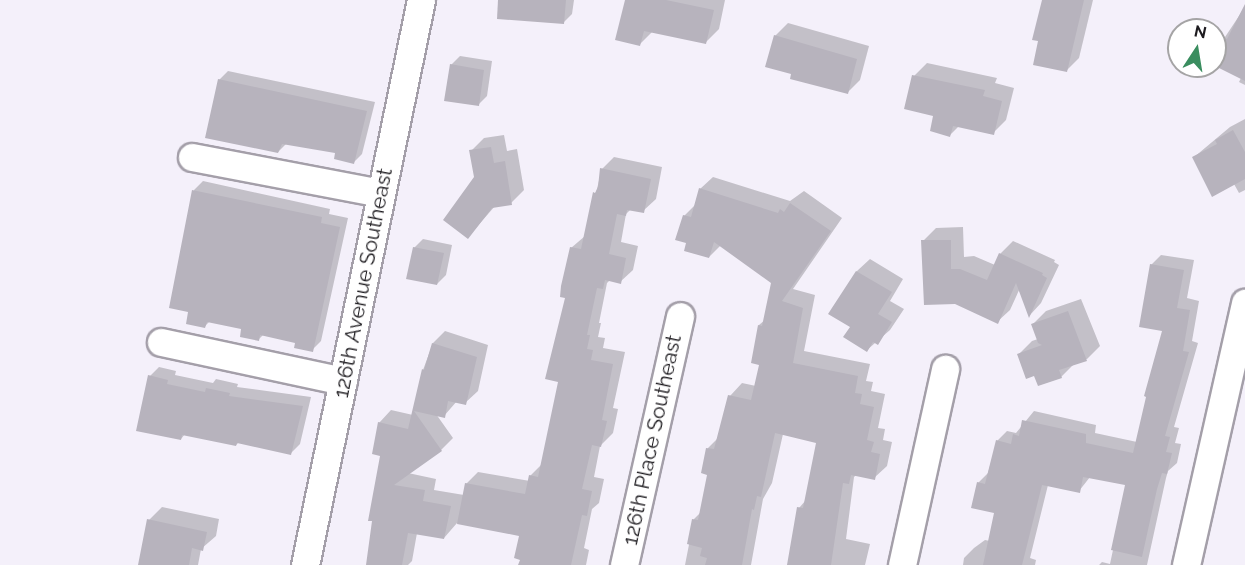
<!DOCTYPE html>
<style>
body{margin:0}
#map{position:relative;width:1245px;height:565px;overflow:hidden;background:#f4f0fa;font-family:Raleway,sans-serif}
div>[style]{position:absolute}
.shadow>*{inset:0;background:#0003}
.building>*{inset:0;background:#b7b3bd}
.roads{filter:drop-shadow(2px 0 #a49fa9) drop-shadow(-2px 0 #a49fa9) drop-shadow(0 2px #a49fa9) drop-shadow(0 -2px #a49fa9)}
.street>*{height:27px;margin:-13.5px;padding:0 13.5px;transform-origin:13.5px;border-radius:13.5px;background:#fff}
span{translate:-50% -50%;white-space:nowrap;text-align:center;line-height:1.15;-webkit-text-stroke:4.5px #fff;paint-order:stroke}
.street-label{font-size:21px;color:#1d1b1f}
.north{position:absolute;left:1167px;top:18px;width:60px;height:60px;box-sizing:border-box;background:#fff;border:2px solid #a5a4a5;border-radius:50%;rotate:12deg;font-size:16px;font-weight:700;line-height:24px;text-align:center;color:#1d1b1f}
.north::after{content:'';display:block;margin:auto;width:21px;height:27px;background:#3a8d5f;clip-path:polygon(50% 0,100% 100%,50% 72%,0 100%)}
</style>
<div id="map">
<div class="shadow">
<i style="clip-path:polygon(500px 0,574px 0,572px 14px,563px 23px)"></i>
<i style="clip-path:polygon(626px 0,725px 0,719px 29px,706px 42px,653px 31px,640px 44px)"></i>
<i style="clip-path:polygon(1043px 0,1093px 0,1079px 58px,1066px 71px,1040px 40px)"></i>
<i style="clip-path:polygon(1245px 7px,1245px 85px,1239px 82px,1241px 78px,1215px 64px,1215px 52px)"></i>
<i style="clip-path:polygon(788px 23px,869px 46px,860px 80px,847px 93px,793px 73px,775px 36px)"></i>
<i style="clip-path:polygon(460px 56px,492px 61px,487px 96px,478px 105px,451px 65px)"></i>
<i style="clip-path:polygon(927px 63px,997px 78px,995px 83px,1014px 88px,1006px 120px,993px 133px,959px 126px,950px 135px,914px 76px)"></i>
<i style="clip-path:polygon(228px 71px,375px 102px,362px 154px,353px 163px,337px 152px,286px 144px,278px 152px,219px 80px)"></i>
<i style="clip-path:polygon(1245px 119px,1245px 190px,1239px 193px,1234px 184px,1193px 158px,1230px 127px)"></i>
<i style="clip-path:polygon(504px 135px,507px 151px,517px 149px,524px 190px,511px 203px,495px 206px,468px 237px,475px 177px,471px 151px,484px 138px)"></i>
<i style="clip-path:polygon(614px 157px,662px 167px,656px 199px,643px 211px,631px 209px,626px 214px,621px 242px,638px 246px,633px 270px,620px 282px,610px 280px,607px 283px,599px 323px,601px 323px,598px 337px,605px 338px,603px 348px,625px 352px,613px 408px,618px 409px,613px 433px,600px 446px,594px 477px,604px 479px,599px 503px,592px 509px,584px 548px,589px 550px,586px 565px,520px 565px,521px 535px,457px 523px,444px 538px,417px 533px,412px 561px,408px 565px,367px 565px,382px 455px,379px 423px,391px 410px,413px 415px,423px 370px,433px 343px,445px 331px,488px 345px,478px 391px,465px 403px,457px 401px,444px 416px,436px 414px,453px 438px,441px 450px,408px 473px,436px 479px,434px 490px,464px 495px,466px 484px,478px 472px,530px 481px,530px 476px,542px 464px,560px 381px,571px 248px,585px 236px,602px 169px)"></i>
<i style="clip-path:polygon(713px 177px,790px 201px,804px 191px,842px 218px,793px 289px,815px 295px,804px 351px,870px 364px,866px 381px,873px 382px,871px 391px,885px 394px,878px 428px,885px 429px,883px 440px,892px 442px,887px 466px,874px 478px,857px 474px,854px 477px,846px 539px,870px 544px,865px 565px,788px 565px,799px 508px,806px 500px,818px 441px,783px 434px,772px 483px,763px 499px,751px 565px,685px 565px,694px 519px,701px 512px,709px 473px,708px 448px,719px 437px,730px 396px,742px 383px,756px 386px,761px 363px,759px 325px,765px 320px,773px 282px,721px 245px,709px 257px,688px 242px,684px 216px,696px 204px,700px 189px)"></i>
<i style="clip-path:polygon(203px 181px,330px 209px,329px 214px,348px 218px,321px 341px,312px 350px,297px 342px,263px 335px,258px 340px,242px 328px,210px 321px,205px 326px,194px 190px)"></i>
<i style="clip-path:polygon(963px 227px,964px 257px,974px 256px,995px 265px,1000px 254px,1013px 241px,1055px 260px,1054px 262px,1059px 265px,1041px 303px,1030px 315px,1020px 288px,1010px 310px,997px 322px,923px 241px,936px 228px)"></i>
<i style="clip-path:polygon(423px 239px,452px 245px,446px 275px,437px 284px,414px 248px)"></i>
<i style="clip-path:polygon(1161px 255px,1194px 260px,1187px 298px,1199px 301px,1192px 341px,1198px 343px,1174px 427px,1179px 428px,1175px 443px,1181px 444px,1177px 463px,1168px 471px,1166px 478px,1147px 565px,1099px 565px,1102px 562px,1110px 564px,1127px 484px,1090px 477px,1079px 491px,1048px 485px,1030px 558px,1036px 560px,1035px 565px,963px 565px,964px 558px,974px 548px,985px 540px,990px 541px,996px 512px,978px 483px,988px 473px,997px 441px,1007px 431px,1016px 433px,1034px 411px,1096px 425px,1095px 433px,1137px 442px,1164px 330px,1151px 265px)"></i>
<i style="clip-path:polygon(870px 259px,903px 279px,890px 301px,904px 309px,890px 330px,867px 350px,852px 326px,830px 313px,857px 271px)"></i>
<i style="clip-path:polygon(1081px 299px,1100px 346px,1087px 359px,1075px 363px,1061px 377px,1035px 374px,1019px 354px,1032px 341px,1038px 339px,1033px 324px,1046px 311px)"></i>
<i style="clip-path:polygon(159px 367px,176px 371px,175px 375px,213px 383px,216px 379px,238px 384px,237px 387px,311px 397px,300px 444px,291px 453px,239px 442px,236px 445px,185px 434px,181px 439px,150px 376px)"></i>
<i style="clip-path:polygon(162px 507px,219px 519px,216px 536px,201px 549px,198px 565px,139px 565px,149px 520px)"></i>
</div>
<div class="building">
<i style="clip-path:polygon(498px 0,566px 0,564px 24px,497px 19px)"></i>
<i style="clip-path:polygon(625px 0,666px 0,714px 10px,706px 44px,644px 31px,640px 46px,615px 40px)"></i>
<i style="clip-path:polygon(1042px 0,1084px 0,1067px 72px,1033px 65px,1038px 41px,1032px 40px)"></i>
<i style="clip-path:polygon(1245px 4px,1245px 81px,1215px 66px,1215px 48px,1221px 36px,1227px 39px)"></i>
<i style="clip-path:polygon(774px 35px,857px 59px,848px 94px,790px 79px,791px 74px,765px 67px)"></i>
<i style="clip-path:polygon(450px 64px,484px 70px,479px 106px,444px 101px)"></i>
<i style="clip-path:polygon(912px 75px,985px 90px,983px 96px,1002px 101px,994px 135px,953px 126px,950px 137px,930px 131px,933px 116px,904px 109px)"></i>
<i style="clip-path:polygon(218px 79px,367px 111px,354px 164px,334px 159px,335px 153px,282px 144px,278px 153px,205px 138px)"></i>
<i style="clip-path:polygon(1233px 130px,1245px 152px,1245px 179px,1212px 197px,1192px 157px,1217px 144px,1215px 140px)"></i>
<i style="clip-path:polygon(491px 147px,494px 163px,505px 161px,512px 205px,492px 208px,468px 239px,443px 220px,474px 177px,469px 150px)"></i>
<i style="clip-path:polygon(600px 168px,651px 179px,644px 213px,627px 210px,626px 216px,617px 214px,609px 254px,626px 258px,621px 284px,605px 280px,603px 289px,597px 288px,587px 335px,590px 335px,587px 349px,593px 350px,591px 360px,613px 364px,602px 420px,607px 421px,601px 447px,592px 445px,582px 489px,592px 491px,587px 516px,582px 515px,571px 565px,518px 565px,520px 560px,514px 558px,519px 536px,457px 524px,465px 483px,525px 494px,529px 475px,538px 477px,558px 382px,545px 379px,565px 298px,560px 297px,561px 286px,570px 247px,581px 249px,593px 192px,595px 193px,598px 187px)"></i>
<i style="clip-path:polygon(699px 188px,778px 213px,780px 209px,784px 212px,790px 203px,831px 231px,782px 301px,803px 308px,793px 363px,858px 376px,855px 393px,862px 394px,860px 404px,874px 407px,867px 440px,874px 442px,871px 452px,880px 454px,875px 480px,851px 475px,849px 484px,843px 483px,831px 565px,787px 565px,797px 507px,803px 508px,816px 443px,775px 433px,761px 497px,757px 496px,754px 510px,752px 509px,742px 565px,705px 565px,707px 558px,700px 556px,702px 548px,687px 544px,692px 519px,698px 520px,707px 475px,701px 473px,706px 448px,714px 449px,728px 395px,751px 400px,759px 365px,751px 363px,758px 325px,762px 326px,771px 283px,714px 242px,709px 258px,684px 251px,686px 243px,675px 240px,683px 215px,691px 217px)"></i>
<i style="clip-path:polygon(192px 190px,322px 217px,321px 223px,340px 227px,313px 352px,294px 348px,295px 343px,260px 335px,259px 341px,240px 337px,241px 329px,207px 322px,205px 328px,186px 324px,188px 312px,169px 308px)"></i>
<i style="clip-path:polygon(921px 240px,951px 240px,951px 269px,960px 269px,987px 280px,999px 253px,1043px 273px,1042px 275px,1047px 278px,1029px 318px,1016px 283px,998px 324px,955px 304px,924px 305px)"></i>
<i style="clip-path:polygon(413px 247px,444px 253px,437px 285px,406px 279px)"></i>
<i style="clip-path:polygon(1150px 264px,1184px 270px,1177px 308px,1190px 310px,1183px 351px,1189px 352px,1165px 436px,1170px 437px,1166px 452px,1172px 453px,1167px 474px,1162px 473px,1157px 489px,1142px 557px,1111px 550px,1125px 485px,1083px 477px,1080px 493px,1042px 485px,1022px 565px,983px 565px,994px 513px,971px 508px,977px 482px,985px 484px,996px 440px,1011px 444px,1013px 434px,1019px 436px,1022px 420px,1086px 434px,1086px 443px,1133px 453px,1146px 397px,1144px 396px,1162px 331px,1139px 327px)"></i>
<i style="clip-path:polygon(856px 271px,892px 292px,878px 314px,892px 322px,878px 345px,873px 342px,867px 352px,843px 337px,850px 327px,828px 314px)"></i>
<i style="clip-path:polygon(1068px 311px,1087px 361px,1059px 370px,1062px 378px,1038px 386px,1034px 376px,1026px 379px,1017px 354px,1042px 345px,1038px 343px,1031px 324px)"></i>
<i style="clip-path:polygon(432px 343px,477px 357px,466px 405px,448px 401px,445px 418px,414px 411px,442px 451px,394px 485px,425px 490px,423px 501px,451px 506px,444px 539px,408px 533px,402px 565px,366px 565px,372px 521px,368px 521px,380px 456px,372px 454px,378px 422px,408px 429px,422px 369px,424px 370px)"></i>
<i style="clip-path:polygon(148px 375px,168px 380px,167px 384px,205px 392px,206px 388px,230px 393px,229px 396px,303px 406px,291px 455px,237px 443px,236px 446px,182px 435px,181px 440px,136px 431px)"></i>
<i style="clip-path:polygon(147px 519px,207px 532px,203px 551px,192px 548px,189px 565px,138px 565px)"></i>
</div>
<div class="roads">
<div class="street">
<i style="left:192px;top:157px;width:192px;rotate:10.8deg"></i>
<i style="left:161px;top:342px;width:186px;rotate:12.1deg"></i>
<i style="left:305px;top:565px;width:577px;rotate:-78.4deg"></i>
<i style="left:624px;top:565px;width:255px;rotate:-77.3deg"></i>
<i style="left:902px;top:565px;width:201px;rotate:-77.6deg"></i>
<i style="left:1186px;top:565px;width:269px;rotate:-77.3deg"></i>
</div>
</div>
<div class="street-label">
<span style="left:363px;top:283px;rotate:-79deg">126th Avenue Southeast</span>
<span style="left:652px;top:440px;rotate:-78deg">126th Place Southeast</span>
</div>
<div class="north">N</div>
</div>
